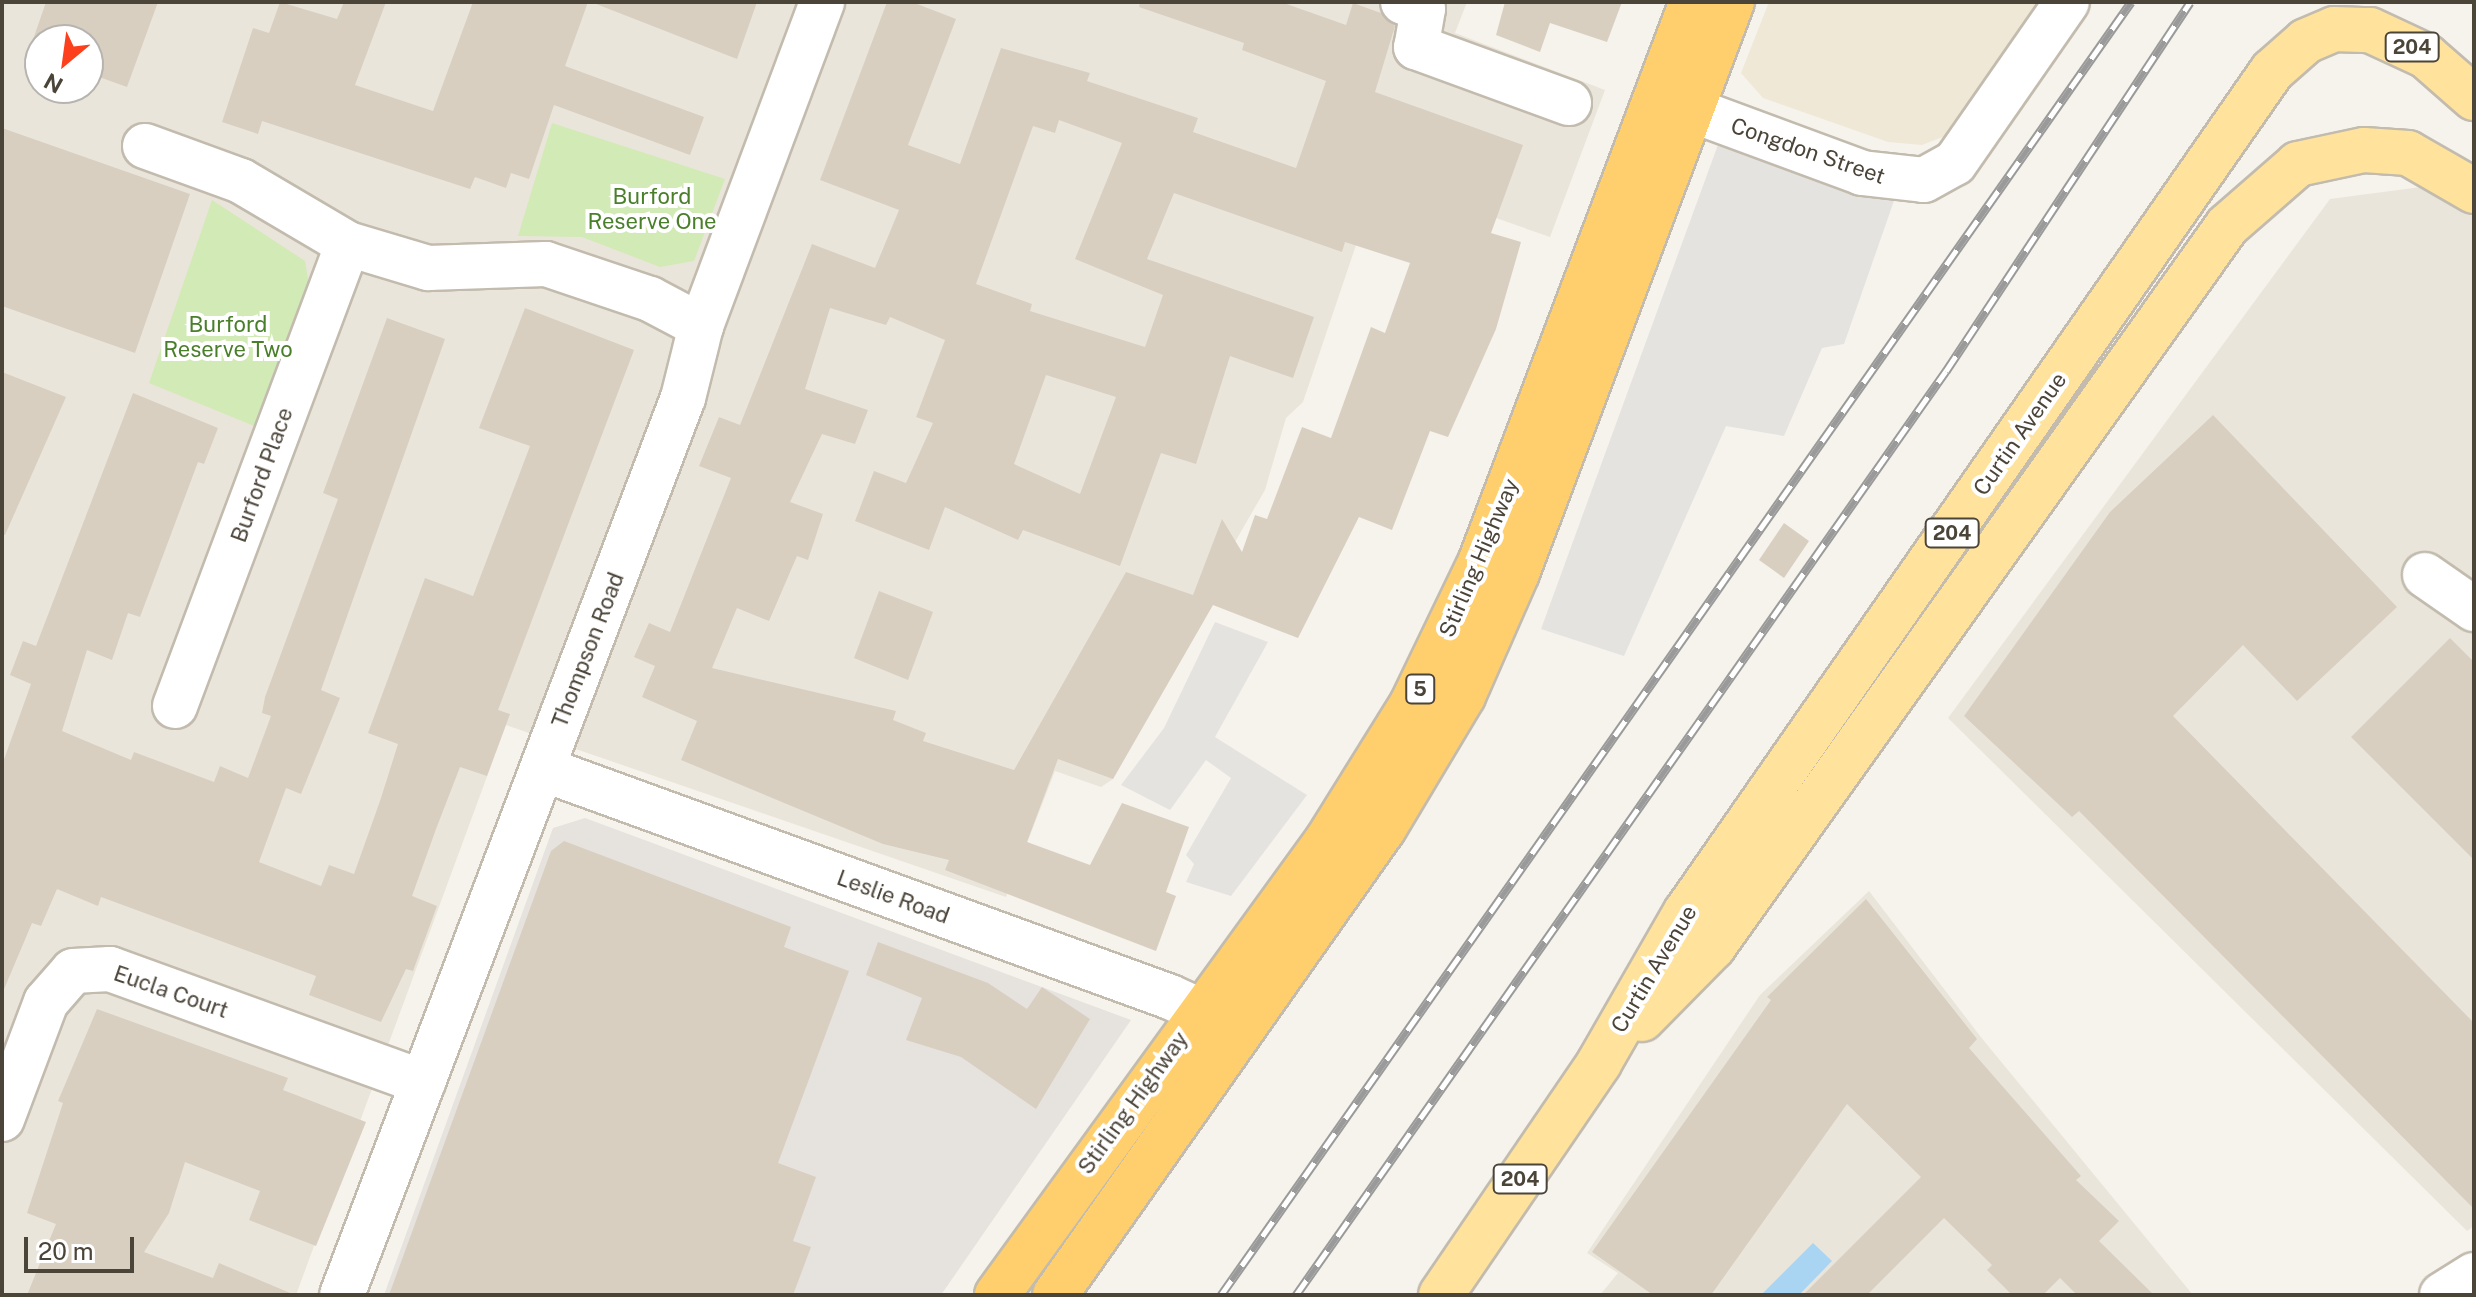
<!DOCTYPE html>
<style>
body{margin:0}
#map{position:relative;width:2476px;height:1297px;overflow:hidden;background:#f6f3ec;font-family:"Public Sans",sans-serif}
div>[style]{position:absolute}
.residential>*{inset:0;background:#eae5da}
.industrial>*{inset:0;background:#e6e2dd}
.education>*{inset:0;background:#efe8d6}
.green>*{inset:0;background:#d2eab5}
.parking>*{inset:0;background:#e5e3e0}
.water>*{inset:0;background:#a9d4f2}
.building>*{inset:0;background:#d8cfc1}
.roads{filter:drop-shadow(2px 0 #c2bbae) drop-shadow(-2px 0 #c2bbae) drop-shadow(0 2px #c2bbae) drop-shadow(0 -2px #c2bbae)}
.minor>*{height:44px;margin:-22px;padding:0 22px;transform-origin:22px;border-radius:22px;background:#fff}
.major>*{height:44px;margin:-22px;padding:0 22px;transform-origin:22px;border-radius:22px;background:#ffe39c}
.highway>*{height:44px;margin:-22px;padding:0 22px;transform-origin:22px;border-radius:22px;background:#ffcf6e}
.rail>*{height:9px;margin-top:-4.5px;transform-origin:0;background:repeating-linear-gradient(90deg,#fff 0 18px,#9a9a9a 0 36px);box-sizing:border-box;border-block:2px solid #9a9a9a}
span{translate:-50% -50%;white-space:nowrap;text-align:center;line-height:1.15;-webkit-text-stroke:8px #fff;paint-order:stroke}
.shield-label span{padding:2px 6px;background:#fff;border:2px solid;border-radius:6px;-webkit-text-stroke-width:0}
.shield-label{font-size:20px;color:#4b4439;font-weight:700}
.street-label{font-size:22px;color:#4b4439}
.park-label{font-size:22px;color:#4a7f2a}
.frame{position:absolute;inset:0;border:4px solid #4b4439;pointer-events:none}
.north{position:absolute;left:24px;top:24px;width:80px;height:80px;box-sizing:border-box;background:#fff;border:2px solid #b7b4b0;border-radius:50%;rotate:209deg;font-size:22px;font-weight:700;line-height:32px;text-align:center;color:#4b4439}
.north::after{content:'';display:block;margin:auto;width:28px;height:36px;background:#fc3f1d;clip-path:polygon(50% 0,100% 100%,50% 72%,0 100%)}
.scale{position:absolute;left:24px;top:1237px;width:110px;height:36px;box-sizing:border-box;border:4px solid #4b4439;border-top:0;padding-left:10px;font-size:24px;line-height:28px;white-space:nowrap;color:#4b4439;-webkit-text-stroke:6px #fff;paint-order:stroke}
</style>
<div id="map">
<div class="residential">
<i style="clip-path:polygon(evenodd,2px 2px,1467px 2px,1455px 33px,1605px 90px,1550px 237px,1379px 177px,1303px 402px,1286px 418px,1265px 490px,1235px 542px,1215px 601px,1113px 779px,1101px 787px,1055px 771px,1006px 897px,506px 725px,296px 1295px,2px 1295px,2px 2px,40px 40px,88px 40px,88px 88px,40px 88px,40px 40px)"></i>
<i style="clip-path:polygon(2451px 183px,2474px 204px,2474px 1226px,2467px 1231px,1948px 718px,2330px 199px)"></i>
<i style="clip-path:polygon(1869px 891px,1980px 1036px,2193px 1295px,1600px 1295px,1618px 1273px,1587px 1253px,1760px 995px)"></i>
</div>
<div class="industrial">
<i style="clip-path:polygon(585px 818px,1131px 1020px,941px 1295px,384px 1295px,553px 828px)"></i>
</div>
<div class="education">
<i style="clip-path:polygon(1769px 2px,2046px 2px,1953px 133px,1922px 145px,1888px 142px,1763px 98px,1741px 73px)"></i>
</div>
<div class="green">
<i style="clip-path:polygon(552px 123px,725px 179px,694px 261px,660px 267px,582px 237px,518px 236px)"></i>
<i style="clip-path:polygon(212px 200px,305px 261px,309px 285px,259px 428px,149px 383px)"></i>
</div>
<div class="parking">
<i style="clip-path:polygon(1723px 131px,1896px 195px,1844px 344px,1822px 348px,1784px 436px,1726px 426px,1624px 656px,1541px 629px)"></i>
<i style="clip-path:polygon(1215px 622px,1268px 642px,1215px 737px,1307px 795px,1231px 896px,1186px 882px,1194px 864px,1186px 855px,1231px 778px,1206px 760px,1170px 810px,1121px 785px,1164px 728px)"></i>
</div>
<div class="water">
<i style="clip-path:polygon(1813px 1243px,1832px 1261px,1799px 1295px,1761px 1295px)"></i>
</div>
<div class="building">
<i style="clip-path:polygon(46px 2px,158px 2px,127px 87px,88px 73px,88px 40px,40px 40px,40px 55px,29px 51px)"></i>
<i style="clip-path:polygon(280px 2px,337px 19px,344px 2px,386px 2px,355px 85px,433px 111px,473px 2px,588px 2px,565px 66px,704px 117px,690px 155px,554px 105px,529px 179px,511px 173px,506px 188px,475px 177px,470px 189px,262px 121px,258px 134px,222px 122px,253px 28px,269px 33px)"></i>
<i style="clip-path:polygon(591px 2px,757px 2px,737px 59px)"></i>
<i style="clip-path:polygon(evenodd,887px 2px,912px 2px,956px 19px,908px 145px,960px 164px,1001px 48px,1090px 73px,1087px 81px,1198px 118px,1193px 132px,1296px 168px,1326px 81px,1242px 50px,1244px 43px,1139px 7px,1140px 2px,1281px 2px,1346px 25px,1353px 3px,1381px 13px,1395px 26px,1375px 92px,1523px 145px,1491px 233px,1521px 242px,1496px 329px,1448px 437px,1430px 431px,1392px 530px,1359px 517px,1298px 638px,1213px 605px,1113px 779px,1058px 759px,1027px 842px,1090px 865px,1122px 803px,1189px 827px,1166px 892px,1176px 896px,1156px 951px,945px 870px,949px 860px,883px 844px,681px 760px,697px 721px,642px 697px,655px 666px,634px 657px,649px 623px,670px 632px,731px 478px,699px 466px,719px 417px,740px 425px,812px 244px,875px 268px,899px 210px,820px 180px,887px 2px,1059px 120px,1122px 143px,1075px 259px,1163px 295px,1145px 347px,1030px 311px,1032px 304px,976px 284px,1033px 126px,1055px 133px,1059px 120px,887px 2px,1174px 193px,1342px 252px,1345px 242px,1410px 263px,1385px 333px,1371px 327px,1331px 438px,1302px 427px,1267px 519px,1255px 515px,1242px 552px,1222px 519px,1193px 595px,1126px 572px,1014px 770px,923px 741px,926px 733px,893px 720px,896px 711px,712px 668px,737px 608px,769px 621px,797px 556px,808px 560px,823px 514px,790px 502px,822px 434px,855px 444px,868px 410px,805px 389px,830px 308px,886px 325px,890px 317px,945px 340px,916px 417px,933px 423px,906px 483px,874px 471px,855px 521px,929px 550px,945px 507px,1018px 540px,1023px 530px,1120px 566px,1161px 453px,1196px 464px,1230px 356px,1293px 378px,1314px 317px,1147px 259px,1174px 193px,887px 2px,1046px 375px,1116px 397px,1080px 494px,1014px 464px,1046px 375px)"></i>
<i style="clip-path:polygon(1505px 2px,1622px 2px,1607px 42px,1550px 23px,1540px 52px,1496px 35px)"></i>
<i style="clip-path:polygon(2px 128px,190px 194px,135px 353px,2px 306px)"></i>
<i style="clip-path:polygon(525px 308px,634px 350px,498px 710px,510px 714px,487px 776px,460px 767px,436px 829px,412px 896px,437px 906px,413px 971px,406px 969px,381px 1022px,309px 995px,316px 976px,101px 897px,98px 906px,57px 889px,41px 926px,32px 923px,2px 994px,2px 765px,31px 684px,10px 675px,23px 641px,36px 646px,133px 393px,218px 428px,204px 464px,198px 462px,140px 617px,128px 613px,112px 660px,87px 650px,62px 731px,131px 760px,134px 752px,214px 782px,220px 766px,248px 778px,271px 716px,262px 713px,265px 697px,338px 499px,323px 493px,387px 318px,445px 339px,321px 690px,340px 698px,301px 794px,286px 788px,259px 862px,321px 886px,329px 865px,354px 874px,381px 798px,398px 744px,368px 733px,425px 578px,473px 596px,530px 446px,479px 428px)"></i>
<i style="clip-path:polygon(2px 372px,66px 397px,5px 535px,2px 535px)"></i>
<i style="clip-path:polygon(2213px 415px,2397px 607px,2297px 701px,2243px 645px,2173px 716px,2474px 1023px,2474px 1209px,2079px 811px,2072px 817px,1964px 716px,2110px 512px)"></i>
<i style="clip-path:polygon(1784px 523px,1809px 541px,1784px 578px,1759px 560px)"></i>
<i style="clip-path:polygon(879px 591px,933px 612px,908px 680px,854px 658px)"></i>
<i style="clip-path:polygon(2450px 638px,2474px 662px,2474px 860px,2351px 737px)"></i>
<i style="clip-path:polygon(564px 841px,791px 927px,784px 947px,849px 971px,778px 1163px,816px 1177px,793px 1241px,811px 1247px,793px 1295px,389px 1295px,551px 851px)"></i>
<i style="clip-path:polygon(1866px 899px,1977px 1039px,1969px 1048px,2081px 1176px,2076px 1180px,2119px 1221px,2099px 1241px,2154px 1295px,2077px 1295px,2060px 1278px,2043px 1295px,2012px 1295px,1987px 1270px,1992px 1265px,1944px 1218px,1867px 1295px,1803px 1295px,1921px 1177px,1847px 1104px,1711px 1295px,1653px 1295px,1592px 1252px,1771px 1000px,1767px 997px)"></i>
<i style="clip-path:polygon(878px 942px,988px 983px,1027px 1009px,1042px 987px,1090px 1019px,1036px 1109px,961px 1057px,906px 1040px,922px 998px,866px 975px)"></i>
<i style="clip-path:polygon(97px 1009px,288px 1078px,283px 1090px,366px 1122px,316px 1246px,249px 1220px,260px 1191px,185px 1162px,169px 1213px,144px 1252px,213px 1278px,219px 1263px,295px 1295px,27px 1295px,56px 1224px,27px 1213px,63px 1103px,58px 1101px)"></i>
</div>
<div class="roads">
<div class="minor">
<i style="left:1403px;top:2px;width:21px;rotate:19deg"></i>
<i style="left:1423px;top:9px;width:39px;rotate:100deg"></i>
<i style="left:1416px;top:47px;width:163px;rotate:20.1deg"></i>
<i style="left:1657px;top:97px;width:219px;rotate:20.3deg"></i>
<i style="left:1862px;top:173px;width:62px;rotate:6.4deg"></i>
<i style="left:1924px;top:180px;width:35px;rotate:-29deg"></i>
<i style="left:1955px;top:163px;width:196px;rotate:-55.2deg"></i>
<i style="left:145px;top:146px;width:102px;rotate:20deg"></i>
<i style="left:241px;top:181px;width:124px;rotate:30.5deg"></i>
<i style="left:2425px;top:575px;width:60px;rotate:34.8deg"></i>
<i style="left:175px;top:706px;width:493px;rotate:-69.5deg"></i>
<i style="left:348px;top:244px;width:84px;rotate:16.7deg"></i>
<i style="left:428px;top:268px;width:118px;rotate:-1.9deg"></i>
<i style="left:546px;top:264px;width:110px;rotate:18.6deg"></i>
<i style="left:650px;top:299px;width:58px;rotate:27.9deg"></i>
<i style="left:543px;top:769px;width:667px;rotate:19.98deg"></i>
<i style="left:1170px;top:997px;width:72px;rotate:24.4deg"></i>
<i style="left:2px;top:1119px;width:125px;rotate:-69.4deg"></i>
<i style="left:46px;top:1002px;width:41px;rotate:-48.9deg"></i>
<i style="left:73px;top:971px;width:37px;rotate:-3deg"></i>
<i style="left:110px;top:969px;width:333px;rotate:19.9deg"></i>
<i style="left:342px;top:1295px;width:960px;rotate:-69.19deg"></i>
<i style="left:683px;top:398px;width:74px;rotate:-76deg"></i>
<i style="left:701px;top:326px;width:346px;rotate:-69.5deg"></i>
<i style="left:2442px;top:1295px;width:38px;rotate:-32deg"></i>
</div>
<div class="major">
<i style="left:1642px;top:1019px;width:101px;rotate:-45.4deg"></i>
<i style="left:1713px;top:947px;width:885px;rotate:-54.51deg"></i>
<i style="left:2227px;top:226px;width:94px;rotate:-41.1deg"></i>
<i style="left:2298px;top:164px;width:67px;rotate:-12deg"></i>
<i style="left:2364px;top:150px;width:44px;rotate:3.9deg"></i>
<i style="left:2408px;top:153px;width:76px;rotate:29.9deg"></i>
<i style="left:1441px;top:1295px;width:281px;rotate:-55.7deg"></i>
<i style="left:1599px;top:1063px;width:174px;rotate:-60.1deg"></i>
<i style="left:1686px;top:912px;width:1025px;rotate:-55.13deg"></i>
<i style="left:2272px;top:71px;width:45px;rotate:-41.4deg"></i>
<i style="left:2306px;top:41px;width:30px;rotate:-23deg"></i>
<i style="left:2334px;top:29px;width:36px;rotate:2deg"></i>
<i style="left:2370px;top:30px;width:62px;rotate:24.9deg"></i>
<i style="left:2426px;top:56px;width:64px;rotate:41.2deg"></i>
</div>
<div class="highway">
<i style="left:997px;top:1295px;width:563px;rotate:-54.02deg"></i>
<i style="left:1328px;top:839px;width:159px;rotate:-58.1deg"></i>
<i style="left:1412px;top:704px;width:157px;rotate:-64.3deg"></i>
<i style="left:1480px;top:563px;width:600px;rotate:-69.3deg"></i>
<i style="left:1055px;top:1295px;width:571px;rotate:-54.84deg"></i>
<i style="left:1384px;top:828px;width:154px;rotate:-59.1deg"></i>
<i style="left:1463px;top:696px;width:134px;rotate:-66.3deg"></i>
<i style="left:1517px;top:573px;width:610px;rotate:-69.37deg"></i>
</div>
</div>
<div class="rail">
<i style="left:1221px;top:1295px;width:1581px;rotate:-54.86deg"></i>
<i style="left:1296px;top:1295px;width:1130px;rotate:-54.88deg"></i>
<i style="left:1946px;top:371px;width:442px;rotate:-56.5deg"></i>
</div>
<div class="shield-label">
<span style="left:2412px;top:47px">204</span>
<span style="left:1952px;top:533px">204</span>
<span style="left:1420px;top:689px">5</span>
<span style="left:1520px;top:1179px">204</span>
</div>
<div class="street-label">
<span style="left:1808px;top:151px;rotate:19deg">Congdon Street</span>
<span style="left:2020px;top:434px;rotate:-55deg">Curtin Avenue</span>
<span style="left:262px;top:475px;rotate:-70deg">Burford Place</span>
<span style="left:1479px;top:558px;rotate:-67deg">Stirling Highway</span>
<span style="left:588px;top:650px;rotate:-69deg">Thompson Road</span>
<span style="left:893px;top:897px;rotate:20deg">Leslie Road</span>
<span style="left:1654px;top:969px;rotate:-59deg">Curtin Avenue</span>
<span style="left:171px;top:992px;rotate:19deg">Eucla Court</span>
<span style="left:1133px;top:1103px;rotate:-54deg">Stirling Highway</span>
</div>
<div class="park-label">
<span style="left:652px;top:209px">Burford<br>Reserve One</span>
<span style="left:228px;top:337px">Burford<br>Reserve Two</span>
</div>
<div class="frame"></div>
<div class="north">N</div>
<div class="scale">20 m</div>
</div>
